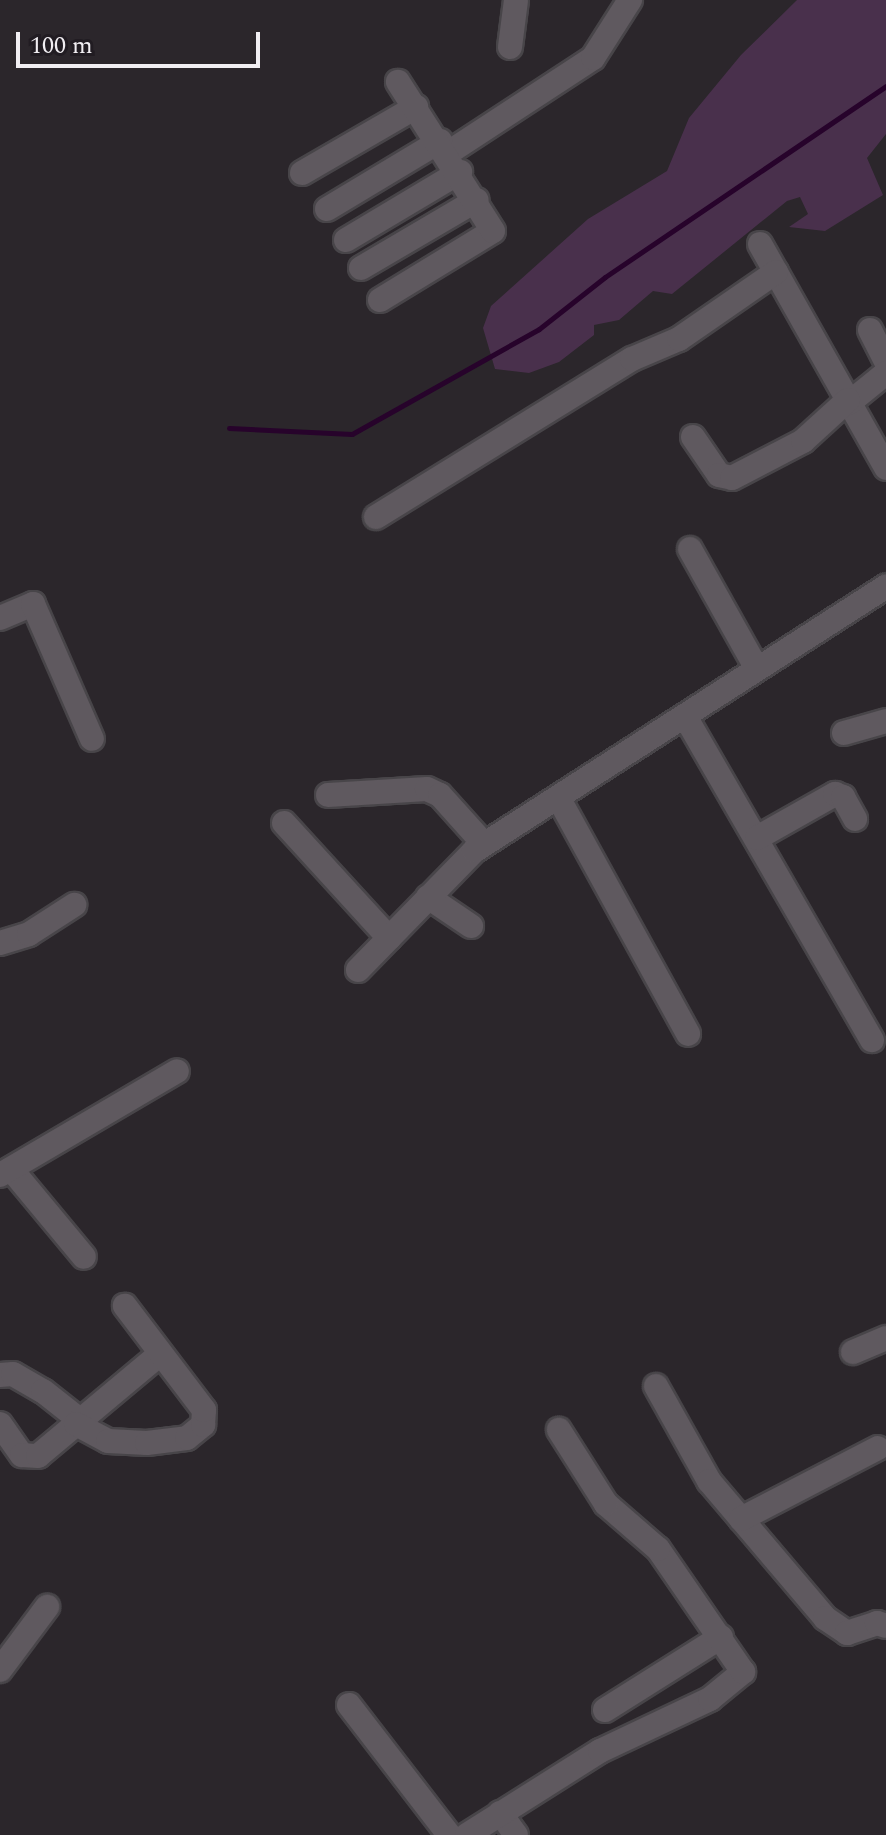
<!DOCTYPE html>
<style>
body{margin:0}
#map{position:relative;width:886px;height:1835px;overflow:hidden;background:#2b262b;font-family:Spectral,serif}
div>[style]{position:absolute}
.green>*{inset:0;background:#49304c}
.stream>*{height:5px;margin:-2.5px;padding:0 2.5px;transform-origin:2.5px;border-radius:2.5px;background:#27032b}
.roads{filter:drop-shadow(2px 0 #484549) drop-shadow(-2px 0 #484549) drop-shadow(0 2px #484549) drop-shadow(0 -2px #484549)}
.minor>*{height:24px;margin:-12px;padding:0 12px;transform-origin:12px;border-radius:12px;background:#5f595f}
span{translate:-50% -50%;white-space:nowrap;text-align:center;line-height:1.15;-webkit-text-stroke:7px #211c22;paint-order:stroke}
.scale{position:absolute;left:16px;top:32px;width:244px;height:36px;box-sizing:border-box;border:4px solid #f1eef2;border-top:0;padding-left:10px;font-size:24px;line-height:28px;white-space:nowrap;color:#f1eef2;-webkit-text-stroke:6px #211c22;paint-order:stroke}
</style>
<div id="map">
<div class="green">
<i style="clip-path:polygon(797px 0,886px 0,886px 134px,867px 158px,883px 195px,825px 231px,789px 227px,808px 214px,800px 197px,787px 201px,672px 294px,653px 291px,619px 320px,594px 325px,594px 335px,559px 362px,529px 373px,495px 369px,483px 328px,491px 306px,588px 219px,667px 171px,689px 118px,741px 55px)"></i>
</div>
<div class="stream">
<i style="left:229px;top:428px;width:123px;rotate:2.8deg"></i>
<i style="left:352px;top:434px;width:214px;rotate:-29.3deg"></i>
<i style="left:539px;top:329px;width:84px;rotate:-38.2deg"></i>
<i style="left:605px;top:277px;width:340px;rotate:-34.2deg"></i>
</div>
<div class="roads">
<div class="minor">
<i style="left:510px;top:47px;width:47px;rotate:-82.7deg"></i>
<i style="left:448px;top:153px;width:173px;rotate:-33.2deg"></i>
<i style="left:593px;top:58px;width:69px;rotate:-57.5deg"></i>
<i style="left:302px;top:173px;width:132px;rotate:-30.1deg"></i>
<i style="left:327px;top:209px;width:132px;rotate:-31deg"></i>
<i style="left:346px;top:240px;width:133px;rotate:-30.8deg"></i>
<i style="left:760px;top:244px;width:257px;rotate:60.6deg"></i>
<i style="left:361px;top:268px;width:134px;rotate:-30.4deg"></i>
<i style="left:380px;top:300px;width:132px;rotate:-31.4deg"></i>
<i style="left:493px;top:231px;width:177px;rotate:-122.5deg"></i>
<i style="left:870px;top:330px;width:35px;rotate:63deg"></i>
<i style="left:849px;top:403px;width:48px;rotate:-39deg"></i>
<i style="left:693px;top:437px;width:46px;rotate:55.6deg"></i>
<i style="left:719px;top:475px;width:13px;rotate:13deg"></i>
<i style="left:732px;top:478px;width:80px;rotate:-27.5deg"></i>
<i style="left:803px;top:441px;width:61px;rotate:-42.3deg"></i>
<i style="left:376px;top:517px;width:301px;rotate:-31.7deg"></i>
<i style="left:632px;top:359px;width:51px;rotate:-23.1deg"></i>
<i style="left:679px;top:339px;width:118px;rotate:-34.6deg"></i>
<i style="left:690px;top:549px;width:137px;rotate:60.8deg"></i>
<i style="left:0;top:618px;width:36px;rotate:-23deg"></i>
<i style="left:33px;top:604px;width:147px;rotate:66.4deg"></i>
<i style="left:686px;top:718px;width:372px;rotate:60deg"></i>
<i style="left:844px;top:733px;width:44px;rotate:-15.9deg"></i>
<i style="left:328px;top:795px;width:99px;rotate:-3.5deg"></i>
<i style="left:427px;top:789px;width:14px;rotate:25deg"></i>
<i style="left:440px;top:795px;width:66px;rotate:48.1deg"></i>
<i style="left:559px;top:799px;width:268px;rotate:61.2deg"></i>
<i style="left:284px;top:823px;width:156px;rotate:47.6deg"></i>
<i style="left:757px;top:838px;width:90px;rotate:-29.4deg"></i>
<i style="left:835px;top:794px;width:9px;rotate:21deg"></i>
<i style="left:843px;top:797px;width:25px;rotate:61deg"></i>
<i style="left:428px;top:897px;width:52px;rotate:34deg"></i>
<i style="left:0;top:943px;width:30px;rotate:-17deg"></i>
<i style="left:29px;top:934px;width:54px;rotate:-32.8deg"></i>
<i style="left:358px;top:970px;width:166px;rotate:-45.7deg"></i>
<i style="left:474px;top:851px;width:490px;rotate:-32.7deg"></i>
<i style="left:11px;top:1169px;width:114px;rotate:50.3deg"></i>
<i style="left:0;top:1175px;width:205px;rotate:-30.4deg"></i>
<i style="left:853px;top:1352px;width:36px;rotate:-23deg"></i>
<i style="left:0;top:1375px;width:13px;rotate:-4deg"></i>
<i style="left:13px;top:1374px;width:34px;rotate:30deg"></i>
<i style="left:43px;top:1391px;width:48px;rotate:38.3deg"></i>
<i style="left:656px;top:1386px;width:109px;rotate:60.8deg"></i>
<i style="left:709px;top:1481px;width:180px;rotate:49.7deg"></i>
<i style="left:825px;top:1618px;width:27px;rotate:34deg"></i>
<i style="left:847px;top:1633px;width:32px;rotate:-18deg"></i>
<i style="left:877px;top:1623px;width:9px;rotate:18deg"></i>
<i style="left:0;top:1424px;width:38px;rotate:55deg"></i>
<i style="left:22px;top:1455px;width:16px;rotate:4deg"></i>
<i style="left:38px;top:1456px;width:159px;rotate:-39.9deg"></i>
<i style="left:76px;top:1424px;width:36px;rotate:28deg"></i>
<i style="left:108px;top:1441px;width:39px;rotate:3deg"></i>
<i style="left:147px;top:1443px;width:40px;rotate:-7.1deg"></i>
<i style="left:187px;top:1438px;width:21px;rotate:-39deg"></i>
<i style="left:203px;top:1425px;width:15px;rotate:-86deg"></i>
<i style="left:204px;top:1410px;width:131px;rotate:-127.2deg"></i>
<i style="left:741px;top:1519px;width:154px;rotate:-27.4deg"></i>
<i style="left:0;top:1670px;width:79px;rotate:-53.3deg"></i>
<i style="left:349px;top:1705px;width:164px;rotate:52.4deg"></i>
<i style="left:605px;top:1710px;width:137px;rotate:-32.2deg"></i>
<i style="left:500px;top:1813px;width:27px;rotate:54deg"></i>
<i style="left:467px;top:1835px;width:157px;rotate:-32.3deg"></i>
<i style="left:600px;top:1751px;width:122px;rotate:-25.3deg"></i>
<i style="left:710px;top:1699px;width:43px;rotate:-39.3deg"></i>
<i style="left:743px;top:1672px;width:150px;rotate:-124.6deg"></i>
<i style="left:658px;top:1549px;width:69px;rotate:-139.1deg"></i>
<i style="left:606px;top:1504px;width:88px;rotate:-122.4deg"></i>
</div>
</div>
<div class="scale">100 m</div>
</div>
